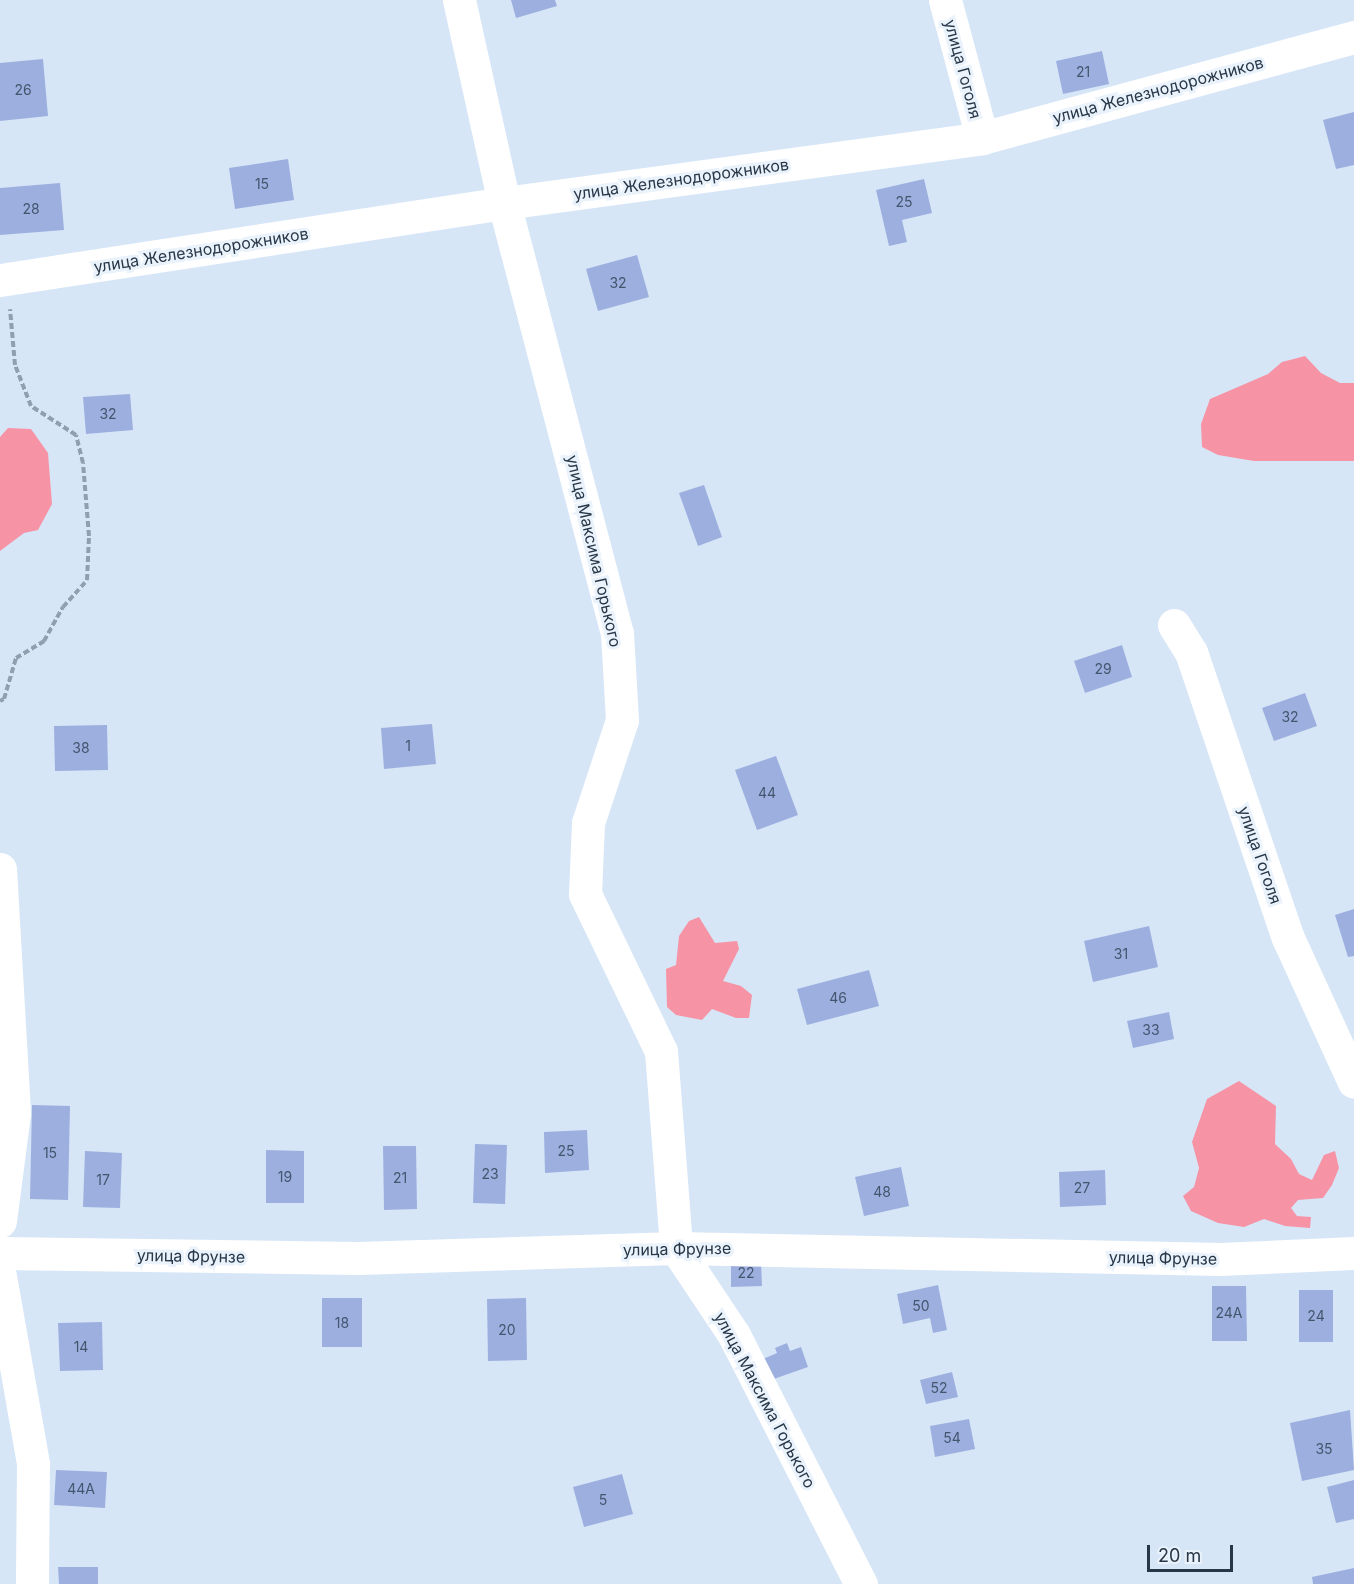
<!DOCTYPE html>
<meta charset="utf-8">
<style>
body{margin:0}
#map{position:relative;width:1354px;height:1584px;overflow:hidden;background:#d6e6f7;font-family:Inter,sans-serif}
div>[style]{position:absolute}
.water>*{inset:0;background:#f694a6}
.building>*{inset:0;background:#9dafdf}
.path>*{height:4px;margin-top:-2px;transform-origin:0;background:repeating-linear-gradient(90deg,#8f9fb0 0 6px,transparent 0 9px)}
.minor>*{height:33px;margin:-16.5px;padding:0 16.5px;transform-origin:16.5px;border-radius:16.5px;background:#fff}
span{translate:-50% -50%;white-space:nowrap;text-align:center;line-height:1.15;-webkit-text-stroke:6px #eaf2fb;paint-order:stroke}
.number-label{font-size:14px;color:#44556e}
.number-label span{-webkit-text-stroke-width:0}
.street-label{font-size:16px;color:#273748}
.scale{position:absolute;left:1147px;top:1545px;width:86px;height:27px;box-sizing:border-box;border:3px solid #273748;border-top:0;padding-left:8px;font-size:18px;line-height:21px;white-space:nowrap;color:#273748;-webkit-text-stroke:4px #eaf2fb;paint-order:stroke}
</style>
<div id="map">
<div class="water">
<i style="clip-path:polygon(1305px 356px,1321px 373px,1340px 383px,1354px 383px,1354px 461px,1254px 461px,1218px 455px,1202px 447px,1201px 424px,1210px 399px,1268px 374px,1282px 362px)"></i>
<i style="clip-path:polygon(8px 428px,31px 429px,48px 453px,52px 504px,38px 530px,24px 533px,0 551px,0 437px)"></i>
<i style="clip-path:polygon(699px 917px,715px 943px,737px 941px,739px 949px,723px 981px,741px 986px,752px 995px,749px 1018px,736px 1018px,712px 1009px,702px 1020px,676px 1015px,667px 1007px,666px 969px,676px 965px,679px 936px,689px 921px)"></i>
<i style="clip-path:polygon(1239px 1081px,1276px 1106px,1275px 1144px,1291px 1159px,1299px 1174px,1312px 1180px,1324px 1155px,1335px 1151px,1339px 1168px,1332px 1185px,1323px 1198px,1298px 1200px,1291px 1208px,1297px 1216px,1311px 1217px,1310px 1228px,1285px 1226px,1264px 1219px,1244px 1227px,1218px 1223px,1191px 1211px,1183px 1196px,1194px 1187px,1199px 1168px,1192px 1142px,1207px 1099px)"></i>
</div>
<div class="building">
<i style="clip-path:polygon(511px 0,555px 0,557px 6px,516px 18px)"></i>
<i style="clip-path:polygon(1102px 51px,1109px 84px,1063px 94px,1056px 61px)"></i>
<i style="clip-path:polygon(43px 59px,48px 116px,0 121px,0 63px)"></i>
<i style="clip-path:polygon(1354px 112px,1354px 165px,1336px 169px,1323px 120px)"></i>
<i style="clip-path:polygon(288px 159px,294px 200px,235px 209px,229px 168px)"></i>
<i style="clip-path:polygon(924px 179px,932px 213px,902px 220px,907px 242px,889px 246px,876px 190px)"></i>
<i style="clip-path:polygon(60px 183px,64px 230px,0 235px,0 188px)"></i>
<i style="clip-path:polygon(637px 255px,649px 297px,598px 311px,586px 269px)"></i>
<i style="clip-path:polygon(130px 394px,133px 430px,86px 434px,83px 397px)"></i>
<i style="clip-path:polygon(704px 485px,722px 537px,698px 546px,679px 493px)"></i>
<i style="clip-path:polygon(1122px 645px,1132px 677px,1085px 693px,1074px 661px)"></i>
<i style="clip-path:polygon(1305px 693px,1317px 726px,1274px 741px,1262px 708px)"></i>
<i style="clip-path:polygon(432px 724px,436px 764px,384px 769px,381px 728px)"></i>
<i style="clip-path:polygon(107px 725px,108px 770px,55px 771px,54px 726px)"></i>
<i style="clip-path:polygon(776px 756px,798px 815px,757px 830px,735px 770px)"></i>
<i style="clip-path:polygon(1354px 909px,1354px 956px,1348px 957px,1335px 915px)"></i>
<i style="clip-path:polygon(1149px 926px,1158px 967px,1093px 982px,1084px 941px)"></i>
<i style="clip-path:polygon(869px 970px,879px 1006px,807px 1025px,797px 989px)"></i>
<i style="clip-path:polygon(1169px 1012px,1174px 1039px,1133px 1048px,1127px 1021px)"></i>
<i style="clip-path:polygon(32px 1105px,70px 1106px,68px 1200px,30px 1199px)"></i>
<i style="clip-path:polygon(587px 1130px,589px 1170px,545px 1173px,544px 1132px)"></i>
<i style="clip-path:polygon(475px 1144px,507px 1145px,505px 1204px,473px 1203px)"></i>
<i style="clip-path:polygon(383px 1146px,416px 1146px,417px 1209px,384px 1210px)"></i>
<i style="clip-path:polygon(266px 1150px,304px 1151px,304px 1203px,266px 1203px)"></i>
<i style="clip-path:polygon(85px 1151px,122px 1153px,120px 1208px,83px 1207px)"></i>
<i style="clip-path:polygon(901px 1167px,909px 1206px,864px 1216px,855px 1177px)"></i>
<i style="clip-path:polygon(1105px 1170px,1106px 1205px,1060px 1207px,1059px 1172px)"></i>
<i style="clip-path:polygon(731px 1261px,761px 1261px,762px 1286px,731px 1287px)"></i>
<i style="clip-path:polygon(938px 1285px,947px 1330px,933px 1333px,930px 1318px,903px 1324px,897px 1294px)"></i>
<i style="clip-path:polygon(1212px 1286px,1246px 1286px,1247px 1341px,1212px 1341px)"></i>
<i style="clip-path:polygon(1299px 1290px,1333px 1290px,1333px 1342px,1299px 1342px)"></i>
<i style="clip-path:polygon(322px 1298px,362px 1298px,362px 1347px,322px 1347px)"></i>
<i style="clip-path:polygon(526px 1298px,527px 1360px,488px 1361px,487px 1299px)"></i>
<i style="clip-path:polygon(102px 1322px,103px 1370px,60px 1371px,58px 1323px)"></i>
<i style="clip-path:polygon(787px 1343px,790px 1351px,801px 1347px,808px 1367px,771px 1380px,763px 1359px,777px 1353px,775px 1348px)"></i>
<i style="clip-path:polygon(952px 1372px,958px 1397px,926px 1404px,920px 1380px)"></i>
<i style="clip-path:polygon(1350px 1410px,1354px 1470px,1302px 1481px,1290px 1423px)"></i>
<i style="clip-path:polygon(969px 1419px,975px 1449px,935px 1457px,930px 1426px)"></i>
<i style="clip-path:polygon(56px 1470px,107px 1472px,105px 1508px,54px 1505px)"></i>
<i style="clip-path:polygon(622px 1474px,633px 1514px,584px 1527px,573px 1487px)"></i>
<i style="clip-path:polygon(1354px 1480px,1354px 1519px,1336px 1523px,1327px 1487px)"></i>
<i style="clip-path:polygon(58px 1567px,98px 1567px,98px 1584px,59px 1584px)"></i>
<i style="clip-path:polygon(1354px 1568px,1354px 1584px,1313px 1584px,1312px 1577px)"></i>
</div>
<div class="path">
<i style="left:0;top:701px;width:4px;rotate:-27deg"></i>
<i style="left:4px;top:699px;width:43px;rotate:-73.7deg"></i>
<i style="left:16px;top:658px;width:33px;rotate:-31deg"></i>
<i style="left:44px;top:641px;width:39px;rotate:-61deg"></i>
<i style="left:63px;top:607px;width:36px;rotate:-48deg"></i>
<i style="left:87px;top:580px;width:44px;rotate:-87.4deg"></i>
<i style="left:89px;top:536px;width:73px;rotate:-94.7deg"></i>
<i style="left:83px;top:463px;width:29px;rotate:-104deg"></i>
<i style="left:76px;top:435px;width:54px;rotate:-147.2deg"></i>
<i style="left:31px;top:406px;width:44px;rotate:-111.3deg"></i>
<i style="left:15px;top:365px;width:56px;rotate:-95.1deg"></i>
</div>
<div class="minor">
<i style="left:459px;top:0;width:208px;rotate:77.5deg"></i>
<i style="left:504px;top:203px;width:445px;rotate:75.3deg"></i>
<i style="left:617px;top:633px;width:87px;rotate:86.7deg"></i>
<i style="left:622px;top:720px;width:108px;rotate:108.3deg"></i>
<i style="left:588px;top:823px;width:71px;rotate:92.4deg"></i>
<i style="left:585px;top:894px;width:174px;rotate:64.2deg"></i>
<i style="left:661px;top:1051px;width:198px;rotate:85.6deg"></i>
<i style="left:676px;top:1248px;width:105px;rotate:56.3deg"></i>
<i style="left:734px;top:1335px;width:280px;rotate:63deg"></i>
<i style="left:945px;top:0;width:143px;rotate:75deg"></i>
<i style="left:0;top:280px;width:510px;rotate:-8.69deg"></i>
<i style="left:504px;top:203px;width:482px;rotate:-7.7deg"></i>
<i style="left:982px;top:138px;width:385px;rotate:-15.2deg"></i>
<i style="left:1174px;top:625px;width:32px;rotate:58deg"></i>
<i style="left:1191px;top:652px;width:302px;rotate:71.3deg"></i>
<i style="left:1288px;top:938px;width:158px;rotate:65.4deg"></i>
<i style="left:0;top:869px;width:244px;rotate:86.7deg"></i>
<i style="left:14px;top:1113px;width:109px;rotate:97.4deg"></i>
<i style="left:0;top:1253px;width:358px;rotate:0.8deg"></i>
<i style="left:358px;top:1258px;width:318px;rotate:-1.8deg"></i>
<i style="left:676px;top:1248px;width:545px;rotate:1.16deg"></i>
<i style="left:1221px;top:1259px;width:133px;rotate:-2.6deg"></i>
<i style="left:0;top:1276px;width:191px;rotate:80deg"></i>
<i style="left:33px;top:1464px;width:120px;rotate:90.5deg"></i>
</div>
<div class="number-label">
<span style="left:1083px;top:72px">21</span>
<span style="left:23px;top:90px">26</span>
<span style="left:262px;top:184px">15</span>
<span style="left:904px;top:202px">25</span>
<span style="left:31px;top:209px">28</span>
<span style="left:618px;top:283px">32</span>
<span style="left:108px;top:414px">32</span>
<span style="left:1103px;top:669px">29</span>
<span style="left:1290px;top:717px">32</span>
<span style="left:408px;top:746px">1</span>
<span style="left:81px;top:748px">38</span>
<span style="left:767px;top:793px">44</span>
<span style="left:1121px;top:954px">31</span>
<span style="left:838px;top:998px">46</span>
<span style="left:1151px;top:1030px">33</span>
<span style="left:566px;top:1151px">25</span>
<span style="left:50px;top:1153px">15</span>
<span style="left:490px;top:1174px">23</span>
<span style="left:285px;top:1177px">19</span>
<span style="left:400px;top:1178px">21</span>
<span style="left:103px;top:1180px">17</span>
<span style="left:1082px;top:1188px">27</span>
<span style="left:882px;top:1192px">48</span>
<span style="left:746px;top:1273px">22</span>
<span style="left:921px;top:1306px">50</span>
<span style="left:1229px;top:1313px">24А</span>
<span style="left:1316px;top:1316px">24</span>
<span style="left:342px;top:1323px">18</span>
<span style="left:507px;top:1330px">20</span>
<span style="left:81px;top:1347px">14</span>
<span style="left:939px;top:1388px">52</span>
<span style="left:952px;top:1438px">54</span>
<span style="left:1324px;top:1449px">35</span>
<span style="left:81px;top:1489px">44А</span>
<span style="left:603px;top:1500px">5</span>
</div>
<div class="street-label">
<span style="left:963px;top:69px;rotate:75deg">улица Гоголя</span>
<span style="left:1158px;top:90px;rotate:-15deg">улица Железнодорожников</span>
<span style="left:681px;top:179px;rotate:-8deg">улица Железнодорожников</span>
<span style="left:201px;top:250px;rotate:-9deg">улица Железнодорожников</span>
<span style="left:594px;top:551px;rotate:77deg">улица Максима Горького</span>
<span style="left:1260px;top:855px;rotate:71deg">улица Гоголя</span>
<span style="left:677px;top:1249px;rotate:-1deg">улица Фрунзе</span>
<span style="left:191px;top:1256px;rotate:1deg">улица Фрунзе</span>
<span style="left:1163px;top:1258px;rotate:1deg">улица Фрунзе</span>
<span style="left:765px;top:1400px;rotate:62deg">улица Максима Горького</span>
</div>
<div class="scale">20 m</div>
</div>
